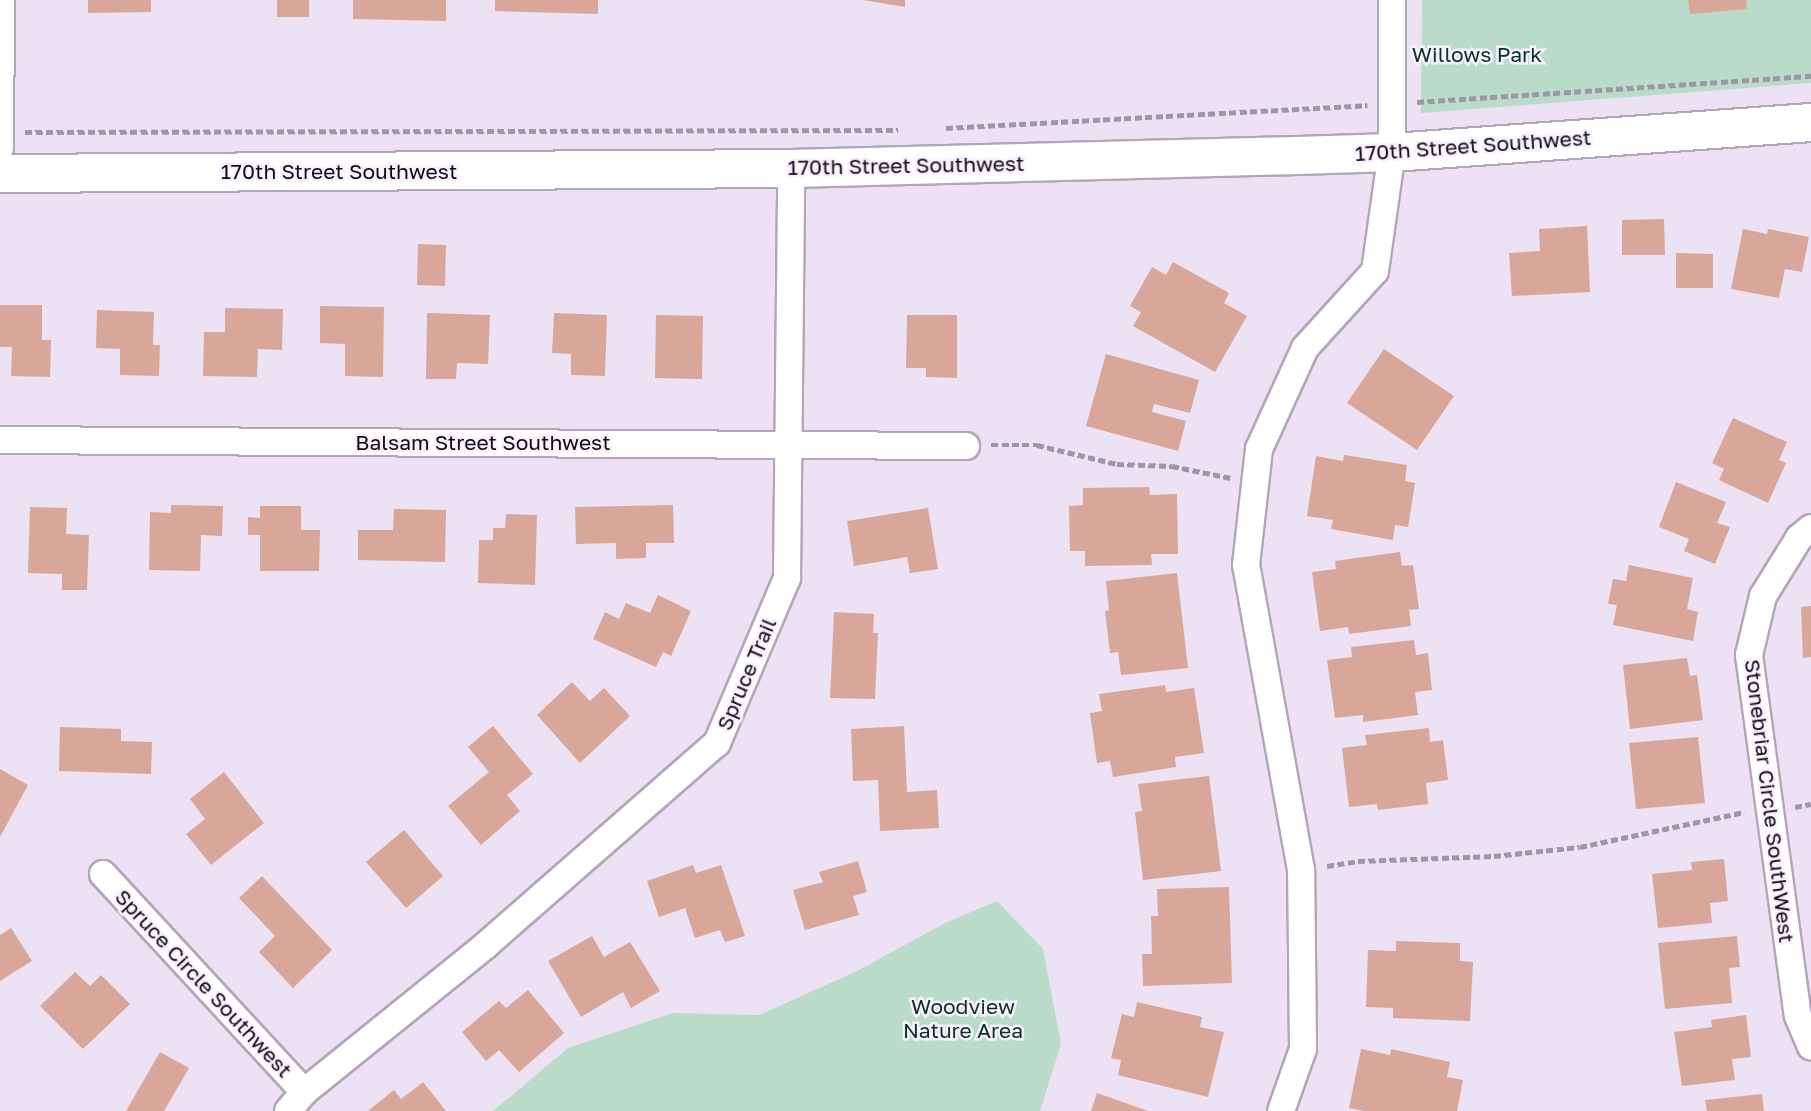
<!DOCTYPE html>
<style>
body{margin:0}
#map{position:relative;width:1811px;height:1111px;overflow:hidden;background:#ece2f4;font-family:"Golos Text",sans-serif}
div>[style]{position:absolute}
.green>*{inset:0;background:#badbc9}
.building>*{inset:0;background:#d9a69a}
.path>*{height:4.5px;margin-top:-2.25px;transform-origin:0;background:repeating-linear-gradient(90deg,#9d96a3 0 7px,transparent 0 10.5px)}
.roads{filter:drop-shadow(2px 0 #b1a7b8) drop-shadow(-2px 0 #b1a7b8) drop-shadow(0 2px #b1a7b8) drop-shadow(0 -2px #b1a7b8)}
.street>*{height:26px;margin:-13px;padding:0 13px;transform-origin:13px;border-radius:13px;background:#fff}
.secondary>*{height:37px;margin:-18.5px;padding:0 18.5px;transform-origin:18.5px;border-radius:18.5px;background:#fff}
span{translate:-50% -50%;white-space:nowrap;text-align:center;line-height:1.15;-webkit-text-stroke:5px #f8f0ff;paint-order:stroke}
.park-label{font-size:21px;color:#083322}
.street-label{font-size:21px;color:#0e0b10}
</style>
<div id="map">
<div class="green">
<i style="clip-path:polygon(1422px 0,1811px 0,1811px 83px,1421px 113px)"></i>
<i style="clip-path:polygon(997px 901px,1043px 949px,1061px 1044px,1040px 1111px,493px 1111px,568px 1048px,673px 1013px,759px 1015px,857px 971px,945px 923px)"></i>
</div>
<div class="building">
<i style="clip-path:polygon(88px 0,151px 0,151px 12px,88px 13px)"></i>
<i style="clip-path:polygon(277px 0,309px 0,309px 17px,277px 17px)"></i>
<i style="clip-path:polygon(353px 0,446px 0,446px 21px,353px 19px)"></i>
<i style="clip-path:polygon(495px 0,598px 0,598px 14px,495px 11px)"></i>
<i style="clip-path:polygon(863px 0,905px 0,905px 7px)"></i>
<i style="clip-path:polygon(1688px 0,1746px 0,1747px 9px,1690px 14px)"></i>
<i style="clip-path:polygon(1664px 219px,1665px 255px,1622px 255px,1622px 220px)"></i>
<i style="clip-path:polygon(1587px 226px,1590px 292px,1512px 296px,1509px 253px,1540px 251px,1539px 229px)"></i>
<i style="clip-path:polygon(1743px 229px,1767px 234px,1768px 229px,1809px 237px,1802px 272px,1785px 269px,1779px 298px,1731px 289px)"></i>
<i style="clip-path:polygon(418px 244px,446px 245px,445px 286px,417px 285px)"></i>
<i style="clip-path:polygon(1676px 253px,1713px 254px,1713px 288px,1676px 288px)"></i>
<i style="clip-path:polygon(1173px 262px,1229px 293px,1224px 303px,1247px 316px,1215px 372px,1133px 326px,1141px 312px,1130px 306px,1152px 267px,1166px 275px)"></i>
<i style="clip-path:polygon(0 305px,42px 305px,42px 340px,51px 340px,50px 377px,11px 376px,12px 347px,0 347px)"></i>
<i style="clip-path:polygon(320px 306px,384px 307px,383px 377px,345px 376px,345px 344px,320px 343px)"></i>
<i style="clip-path:polygon(225px 308px,283px 309px,282px 350px,258px 349px,257px 377px,203px 376px,204px 332px,225px 332px)"></i>
<i style="clip-path:polygon(97px 310px,154px 312px,153px 345px,160px 345px,159px 376px,120px 375px,120px 349px,96px 348px)"></i>
<i style="clip-path:polygon(427px 313px,490px 315px,488px 364px,457px 363px,456px 379px,426px 379px)"></i>
<i style="clip-path:polygon(554px 313px,607px 315px,605px 376px,571px 375px,571px 354px,552px 353px)"></i>
<i style="clip-path:polygon(656px 315px,703px 316px,702px 379px,655px 378px)"></i>
<i style="clip-path:polygon(907px 315px,957px 315px,957px 378px,926px 377px,926px 368px,906px 368px)"></i>
<i style="clip-path:polygon(1384px 349px,1454px 396px,1417px 450px,1347px 403px)"></i>
<i style="clip-path:polygon(1106px 354px,1199px 380px,1190px 413px,1154px 404px,1152px 412px,1186px 421px,1178px 451px,1086px 426px)"></i>
<i style="clip-path:polygon(1733px 418px,1787px 442px,1779px 460px,1786px 463px,1768px 503px,1719px 480px,1724px 469px,1712px 463px)"></i>
<i style="clip-path:polygon(1344px 455px,1407px 465px,1405px 481px,1415px 483px,1408px 527px,1395px 525px,1393px 540px,1331px 529px,1333px 520px,1307px 516px,1316px 456px,1343px 461px)"></i>
<i style="clip-path:polygon(1676px 482px,1726px 502px,1717px 523px,1730px 527px,1715px 564px,1684px 551px,1689px 539px,1659px 527px)"></i>
<i style="clip-path:polygon(1149px 487px,1150px 495px,1177px 494px,1178px 554px,1151px 554px,1152px 565px,1085px 566px,1085px 551px,1070px 551px,1069px 506px,1083px 505px,1083px 488px)"></i>
<i style="clip-path:polygon(171px 505px,223px 506px,222px 536px,201px 535px,200px 571px,149px 570px,150px 512px,171px 513px)"></i>
<i style="clip-path:polygon(673px 505px,674px 543px,646px 543px,646px 558px,616px 559px,616px 543px,576px 544px,575px 507px)"></i>
<i style="clip-path:polygon(260px 506px,301px 506px,301px 530px,320px 530px,319px 571px,260px 571px,260px 535px,248px 535px,248px 517px,260px 518px)"></i>
<i style="clip-path:polygon(30px 507px,67px 508px,66px 534px,89px 535px,87px 590px,62px 590px,62px 574px,28px 573px)"></i>
<i style="clip-path:polygon(928px 508px,938px 569px,910px 573px,907px 557px,854px 566px,847px 521px)"></i>
<i style="clip-path:polygon(394px 509px,446px 510px,445px 562px,358px 560px,358px 530px,393px 530px)"></i>
<i style="clip-path:polygon(506px 514px,537px 515px,535px 585px,478px 583px,479px 540px,493px 540px,493px 528px,505px 528px)"></i>
<i style="clip-path:polygon(1400px 552px,1402px 566px,1413px 565px,1419px 609px,1409px 610px,1411px 626px,1349px 634px,1348px 627px,1320px 631px,1312px 572px,1336px 569px,1335px 561px)"></i>
<i style="clip-path:polygon(1629px 565px,1693px 578px,1687px 609px,1698px 612px,1693px 641px,1613px 625px,1617px 605px,1608px 604px,1613px 579px,1626px 581px)"></i>
<i style="clip-path:polygon(1177px 573px,1188px 668px,1121px 675px,1118px 652px,1110px 653px,1105px 611px,1109px 610px,1106px 581px)"></i>
<i style="clip-path:polygon(658px 595px,691px 611px,671px 656px,663px 652px,656px 667px,593px 639px,605px 612px,619px 619px,626px 603px,650px 613px)"></i>
<i style="clip-path:polygon(1811px 606px,1811px 657px,1803px 658px,1801px 607px)"></i>
<i style="clip-path:polygon(834px 612px,874px 614px,873px 633px,878px 633px,875px 699px,830px 698px)"></i>
<i style="clip-path:polygon(1414px 640px,1416px 655px,1428px 653px,1432px 690px,1415px 692px,1418px 715px,1363px 722px,1363px 715px,1335px 718px,1327px 660px,1352px 657px,1351px 647px)"></i>
<i style="clip-path:polygon(1687px 658px,1690px 676px,1697px 675px,1703px 720px,1630px 729px,1623px 665px)"></i>
<i style="clip-path:polygon(572px 682px,590px 701px,604px 688px,630px 716px,580px 763px,537px 715px)"></i>
<i style="clip-path:polygon(1165px 685px,1166px 692px,1194px 688px,1204px 753px,1175px 757px,1176px 767px,1113px 777px,1110px 761px,1097px 763px,1090px 713px,1102px 711px,1099px 694px)"></i>
<i style="clip-path:polygon(493px 726px,533px 774px,507px 795px,520px 811px,481px 845px,448px 806px,489px 772px,468px 747px)"></i>
<i style="clip-path:polygon(904px 726px,907px 792px,937px 790px,939px 828px,880px 831px,878px 780px,853px 781px,851px 729px)"></i>
<i style="clip-path:polygon(60px 727px,121px 729px,121px 741px,152px 742px,151px 774px,59px 771px)"></i>
<i style="clip-path:polygon(1429px 728px,1430px 742px,1443px 740px,1448px 780px,1426px 783px,1428px 804px,1378px 810px,1377px 804px,1349px 807px,1342px 748px,1367px 745px,1365px 735px)"></i>
<i style="clip-path:polygon(1698px 737px,1705px 803px,1636px 809px,1629px 743px)"></i>
<i style="clip-path:polygon(0 769px,28px 785px,0 837px)"></i>
<i style="clip-path:polygon(224px 772px,264px 823px,211px 865px,186px 834px,205px 819px,190px 799px)"></i>
<i style="clip-path:polygon(1209px 776px,1221px 871px,1143px 880px,1135px 812px,1142px 811px,1138px 784px)"></i>
<i style="clip-path:polygon(404px 830px,443px 876px,406px 908px,366px 862px)"></i>
<i style="clip-path:polygon(1724px 859px,1728px 901px,1710px 903px,1712px 923px,1658px 928px,1652px 874px,1692px 870px,1691px 862px)"></i>
<i style="clip-path:polygon(858px 861px,867px 892px,853px 896px,859px 915px,805px 930px,793px 890px,823px 882px,819px 872px)"></i>
<i style="clip-path:polygon(693px 865px,696px 873px,721px 865px,745px 936px,725px 942px,720px 930px,695px 938px,685px 908px,659px 917px,647px 881px)"></i>
<i style="clip-path:polygon(262px 876px,332px 950px,293px 988px,259px 952px,275px 936px,239px 898px)"></i>
<i style="clip-path:polygon(1229px 887px,1232px 983px,1143px 986px,1142px 954px,1152px 954px,1151px 916px,1158px 916px,1157px 889px)"></i>
<i style="clip-path:polygon(11px 928px,32px 961px,0 981px,0 935px)"></i>
<i style="clip-path:polygon(592px 936px,604px 957px,630px 942px,660px 991px,631px 1008px,623px 992px,581px 1017px,548px 961px)"></i>
<i style="clip-path:polygon(1737px 936px,1740px 967px,1729px 968px,1732px 1003px,1665px 1009px,1658px 943px)"></i>
<i style="clip-path:polygon(1396px 941px,1460px 943px,1460px 961px,1473px 962px,1470px 1021px,1393px 1018px,1393px 1008px,1366px 1007px,1368px 950px,1396px 951px)"></i>
<i style="clip-path:polygon(75px 972px,90px 986px,101px 975px,130px 1004px,83px 1049px,40px 1006px)"></i>
<i style="clip-path:polygon(528px 990px,564px 1033px,519px 1072px,499px 1050px,486px 1061px,462px 1032px,499px 1001px,506px 1008px)"></i>
<i style="clip-path:polygon(1137px 1002px,1202px 1017px,1200px 1027px,1224px 1032px,1208px 1097px,1118px 1075px,1121px 1060px,1111px 1058px,1122px 1014px,1134px 1017px)"></i>
<i style="clip-path:polygon(1746px 1015px,1751px 1057px,1732px 1059px,1735px 1080px,1682px 1086px,1674px 1032px,1712px 1027px,1711px 1020px)"></i>
<i style="clip-path:polygon(1361px 1049px,1390px 1055px,1391px 1049px,1450px 1062px,1447px 1077px,1463px 1080px,1457px 1111px,1364px 1111px,1349px 1108px)"></i>
<i style="clip-path:polygon(160px 1052px,189px 1068px,164px 1111px,126px 1111px)"></i>
<i style="clip-path:polygon(423px 1082px,446px 1111px,368px 1111px,394px 1090px,401px 1099px)"></i>
<i style="clip-path:polygon(1097px 1093px,1148px 1111px,1091px 1111px)"></i>
<i style="clip-path:polygon(1762px 1094px,1764px 1111px,1707px 1111px,1705px 1100px)"></i>
</div>
<div class="path">
<i style="left:1417px;top:102px;width:395px;rotate:-3.8deg"></i>
<i style="left:946px;top:128px;width:422px;rotate:-3.1deg"></i>
<i style="left:25px;top:132px;width:873px;rotate:-0.13deg"></i>
<i style="left:991px;top:445px;width:46px"></i>
<i style="left:1037px;top:445px;width:82px;rotate:13.4deg"></i>
<i style="left:1117px;top:464px;width:55px;rotate:2.1deg"></i>
<i style="left:1172px;top:466px;width:60px;rotate:11.5deg"></i>
<i style="left:1795px;top:807px;width:16px;rotate:-11deg"></i>
<i style="left:1327px;top:866px;width:31px;rotate:-9deg"></i>
<i style="left:1358px;top:861px;width:136px;rotate:-2.1deg"></i>
<i style="left:1494px;top:856px;width:86px;rotate:-6deg"></i>
<i style="left:1580px;top:847px;width:168px;rotate:-12deg"></i>
</div>
<div class="roads">
<div class="street">
<i style="left:0;top:148px;width:148px;rotate:-89.6deg"></i>
<i style="left:0;top:440px;width:966px;rotate:0.36deg"></i>
<i style="left:1811px;top:528px;width:16px;rotate:140deg"></i>
<i style="left:1799px;top:538px;width:68px;rotate:121.8deg"></i>
<i style="left:1763px;top:596px;width:61px;rotate:103.3deg"></i>
<i style="left:1749px;top:655px;width:364px;rotate:82.3deg"></i>
<i style="left:1798px;top:1016px;width:33px;rotate:67deg"></i>
<i style="left:103px;top:874px;width:297px;rotate:47.3deg"></i>
<i style="left:288px;top:1111px;width:25px;rotate:-50deg"></i>
<i style="left:304px;top:1092px;width:234px;rotate:-38.9deg"></i>
<i style="left:486px;top:945px;width:307px;rotate:-41.2deg"></i>
<i style="left:717px;top:743px;width:179px;rotate:-67deg"></i>
<i style="left:787px;top:578px;width:410px;rotate:-89.4deg"></i>
<i style="left:1281px;top:1111px;width:66px;rotate:-70.5deg"></i>
<i style="left:1303px;top:1049px;width:179px;rotate:-90.6deg"></i>
<i style="left:1301px;top:870px;width:310px;rotate:-100.2deg"></i>
<i style="left:1246px;top:565px;width:117px;rotate:-83.6deg"></i>
<i style="left:1259px;top:449px;width:111px;rotate:-65.5deg"></i>
<i style="left:1305px;top:348px;width:104px;rotate:-47.7deg"></i>
<i style="left:1375px;top:271px;width:120px;rotate:-81.9deg"></i>
<i style="left:1392px;top:152px;width:152px;rotate:-90deg"></i>
</div>
<div class="secondary">
<i style="left:0;top:173px;width:791px;rotate:-0.36deg"></i>
<i style="left:791px;top:168px;width:506px;rotate:-1.47deg"></i>
<i style="left:1297px;top:155px;width:95px;rotate:-1.8deg"></i>
<i style="left:1392px;top:152px;width:420px;rotate:-4.1deg"></i>
</div>
</div>
<div class="park-label">
<span style="left:1477px;top:54px">Willows Park</span>
<span style="left:963px;top:1018px">Woodview<br>Nature Area</span>
</div>
<div class="street-label">
<span style="left:1473px;top:145px;rotate:-4deg">170th Street Southwest</span>
<span style="left:906px;top:165px;rotate:-1deg">170th Street Southwest</span>
<span style="left:339px;top:171px">170th Street Southwest</span>
<span style="left:483px;top:442px">Balsam Street Southwest</span>
<span style="left:746px;top:674px;rotate:-67deg">Spruce Trail</span>
<span style="left:1770px;top:801px;rotate:83deg">Stonebriar Circle SouthWest</span>
<span style="left:204px;top:983px;rotate:47deg">Spruce Circle Southwest</span>
</div>
</div>
